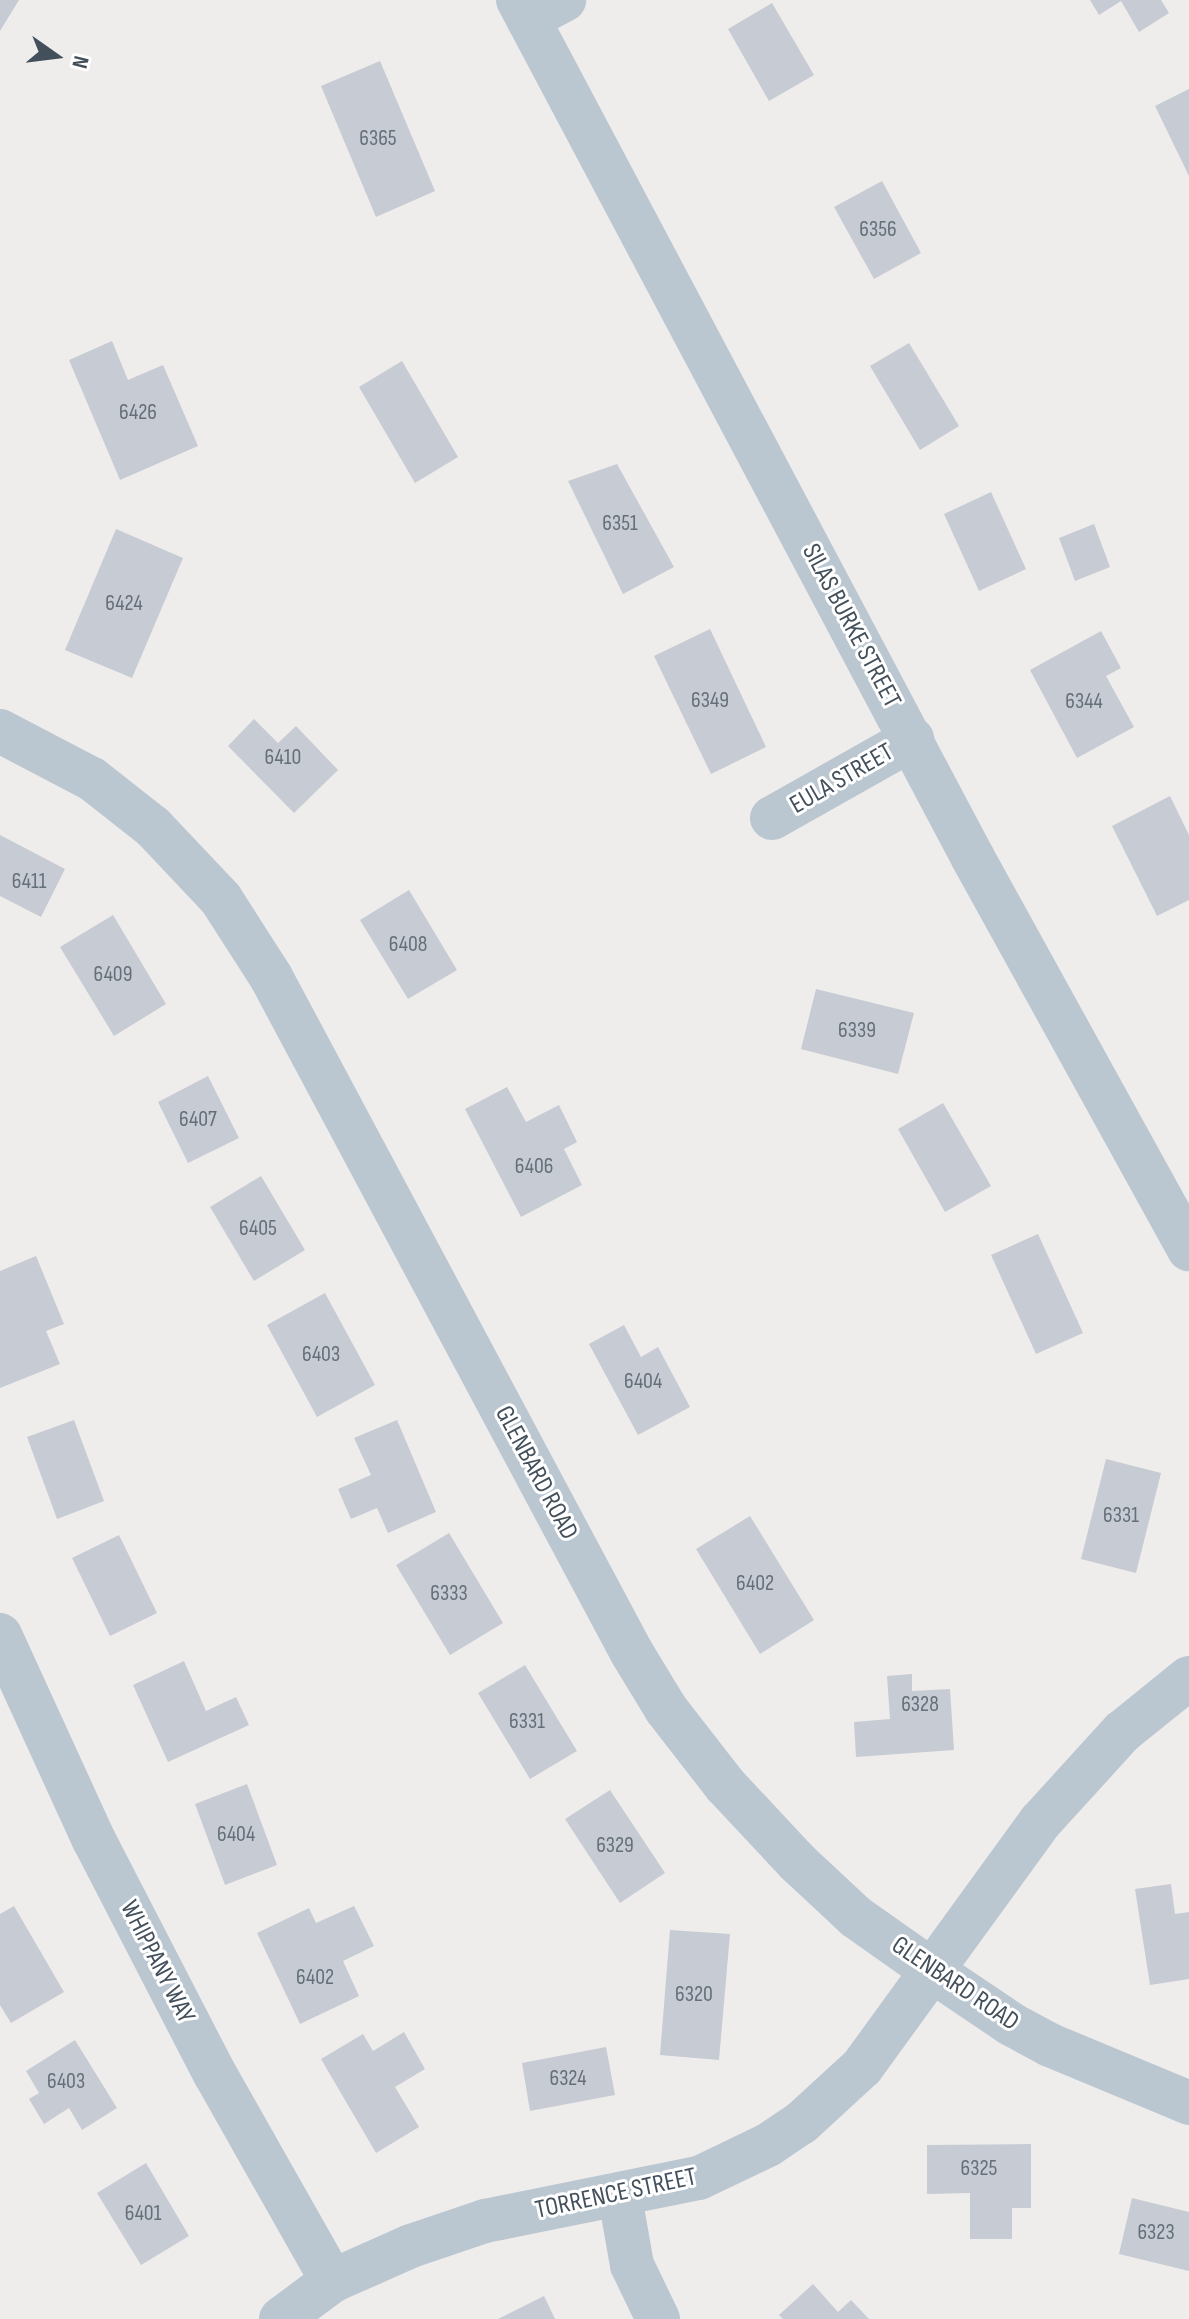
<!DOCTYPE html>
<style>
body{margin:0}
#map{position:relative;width:1189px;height:2319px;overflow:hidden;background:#efecec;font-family:"Sofia Sans Condensed",sans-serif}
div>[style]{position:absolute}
.building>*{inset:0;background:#c7cbd3}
.minor>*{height:44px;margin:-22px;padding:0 22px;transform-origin:22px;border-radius:22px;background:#bbc7d0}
span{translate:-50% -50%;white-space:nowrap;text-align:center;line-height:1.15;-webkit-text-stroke:6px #fff;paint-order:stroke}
.number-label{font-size:22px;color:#646f79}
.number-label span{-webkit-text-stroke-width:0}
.street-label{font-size:26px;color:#43505b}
.north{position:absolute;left:16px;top:16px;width:80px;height:80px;-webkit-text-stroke:6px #fff;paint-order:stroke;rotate:104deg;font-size:22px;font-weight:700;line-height:32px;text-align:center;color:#43505b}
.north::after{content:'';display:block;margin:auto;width:28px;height:36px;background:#43505b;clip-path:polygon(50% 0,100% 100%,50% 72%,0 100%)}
</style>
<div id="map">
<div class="building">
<i style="clip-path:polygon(0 0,19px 0,0 31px)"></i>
<i style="clip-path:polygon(1090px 0,1161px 0,1169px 13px,1139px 32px,1121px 1px,1099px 15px)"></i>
<i style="clip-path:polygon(772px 3px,814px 75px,769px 101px,728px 29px)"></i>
<i style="clip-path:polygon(380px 61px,435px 191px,376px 217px,321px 86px)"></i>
<i style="clip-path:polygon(1189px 89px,1189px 176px,1155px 106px)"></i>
<i style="clip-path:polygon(882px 181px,921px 253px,874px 279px,834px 207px)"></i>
<i style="clip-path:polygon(112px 341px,128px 380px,163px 365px,198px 446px,120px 480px,69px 360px)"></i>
<i style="clip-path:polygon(909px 343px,959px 426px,920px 450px,870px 366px)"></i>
<i style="clip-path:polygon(402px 361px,458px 457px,415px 483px,359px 387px)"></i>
<i style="clip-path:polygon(617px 464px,674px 567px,623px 594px,568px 481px)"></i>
<i style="clip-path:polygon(991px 492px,1026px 569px,979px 591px,944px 514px)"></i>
<i style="clip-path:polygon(1094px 524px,1110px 567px,1075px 581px,1059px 538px)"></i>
<i style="clip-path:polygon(116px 529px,183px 558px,132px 678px,65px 650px)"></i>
<i style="clip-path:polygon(710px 629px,766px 747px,711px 774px,654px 656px)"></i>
<i style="clip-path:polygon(1101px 631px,1121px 668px,1106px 676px,1134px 727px,1077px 758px,1030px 670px)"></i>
<i style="clip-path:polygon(254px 719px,278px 743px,296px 726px,338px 770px,294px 813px,228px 746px)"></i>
<i style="clip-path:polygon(1170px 796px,1189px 835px,1189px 900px,1157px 916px,1112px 826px)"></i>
<i style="clip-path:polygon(0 835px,65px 869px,41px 917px,0 896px)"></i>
<i style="clip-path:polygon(409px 890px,457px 970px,408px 999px,360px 920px)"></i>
<i style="clip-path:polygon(113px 915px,166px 1004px,114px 1036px,60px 947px)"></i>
<i style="clip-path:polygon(816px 989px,914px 1013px,898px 1074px,801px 1049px)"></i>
<i style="clip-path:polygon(208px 1076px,239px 1138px,188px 1163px,158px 1102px)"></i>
<i style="clip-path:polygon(507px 1087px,526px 1122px,559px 1105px,577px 1142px,564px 1149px,582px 1185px,521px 1217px,465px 1109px)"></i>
<i style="clip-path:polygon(943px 1103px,991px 1186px,945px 1212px,898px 1129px)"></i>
<i style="clip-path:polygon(261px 1176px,305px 1250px,254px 1281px,210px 1207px)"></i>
<i style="clip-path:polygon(1038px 1234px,1083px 1333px,1036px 1354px,991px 1255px)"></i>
<i style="clip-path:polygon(36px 1256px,64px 1324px,46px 1331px,60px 1364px,0 1388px,0 1271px)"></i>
<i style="clip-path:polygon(325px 1293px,375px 1385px,317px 1417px,267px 1325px)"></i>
<i style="clip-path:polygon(624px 1325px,641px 1357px,658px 1347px,690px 1407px,638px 1435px,589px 1344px)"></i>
<i style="clip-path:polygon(74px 1420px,104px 1501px,57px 1519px,27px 1437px)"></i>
<i style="clip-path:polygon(397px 1420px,436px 1512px,388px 1533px,377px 1508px,351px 1519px,338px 1489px,371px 1475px,354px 1438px)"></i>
<i style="clip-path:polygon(1106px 1459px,1161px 1473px,1136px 1573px,1081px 1559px)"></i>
<i style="clip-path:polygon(750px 1516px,814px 1620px,760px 1654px,696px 1549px)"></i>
<i style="clip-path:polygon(449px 1533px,503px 1623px,450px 1655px,396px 1565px)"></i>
<i style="clip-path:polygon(119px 1535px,157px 1613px,110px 1636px,72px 1558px)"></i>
<i style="clip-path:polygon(184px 1661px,206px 1711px,236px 1697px,249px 1725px,168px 1762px,133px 1685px)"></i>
<i style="clip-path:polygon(525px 1665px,577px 1751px,530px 1779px,478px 1693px)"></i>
<i style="clip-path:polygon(912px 1674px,912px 1691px,950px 1689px,954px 1750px,856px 1757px,854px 1722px,890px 1719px,887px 1676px)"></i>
<i style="clip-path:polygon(247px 1784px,277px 1865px,225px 1885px,195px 1804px)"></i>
<i style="clip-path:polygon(610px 1790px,665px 1873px,620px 1903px,565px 1819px)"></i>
<i style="clip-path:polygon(1171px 1884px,1175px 1914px,1189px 1912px,1189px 1979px,1150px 1985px,1135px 1889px)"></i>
<i style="clip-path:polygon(14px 1906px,64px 1992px,11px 2023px,0 2005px,0 1914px)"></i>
<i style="clip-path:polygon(354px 1906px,374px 1946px,343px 1961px,359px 1996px,300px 2024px,257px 1933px,309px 1908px,316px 1923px)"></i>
<i style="clip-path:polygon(670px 1930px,730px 1934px,719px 2060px,660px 2055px)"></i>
<i style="clip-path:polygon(404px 2032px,425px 2069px,395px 2087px,419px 2127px,376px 2153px,321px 2059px,363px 2034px,373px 2051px)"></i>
<i style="clip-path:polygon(75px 2040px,117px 2108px,82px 2130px,69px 2108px,44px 2124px,29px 2099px,39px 2093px,26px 2071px)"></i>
<i style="clip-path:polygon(606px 2047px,615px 2095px,530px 2111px,522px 2063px)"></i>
<i style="clip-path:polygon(1031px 2144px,1031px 2208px,1012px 2208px,1012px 2239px,970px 2239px,970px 2193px,927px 2194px,927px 2145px)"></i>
<i style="clip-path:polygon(146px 2163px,189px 2236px,141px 2265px,97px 2193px)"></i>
<i style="clip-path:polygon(1132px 2198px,1189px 2212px,1189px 2271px,1119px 2254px)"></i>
<i style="clip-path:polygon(813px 2284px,838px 2312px,851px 2300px,869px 2319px,783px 2319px,779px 2315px)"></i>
<i style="clip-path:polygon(544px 2296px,555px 2319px,498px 2319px)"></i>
</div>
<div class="minor">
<i style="left:518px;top:0;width:971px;rotate:62.06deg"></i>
<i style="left:973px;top:858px;width:447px;rotate:61.1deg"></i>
<i style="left:528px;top:19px;width:41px;rotate:-27.8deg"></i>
<i style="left:0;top:731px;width:104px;rotate:27.6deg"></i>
<i style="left:92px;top:779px;width:78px;rotate:38.2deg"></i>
<i style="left:153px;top:827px;width:99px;rotate:46.6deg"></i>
<i style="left:221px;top:899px;width:93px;rotate:57.3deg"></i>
<i style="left:271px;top:977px;width:766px;rotate:61.9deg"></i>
<i style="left:632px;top:1653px;width:66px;rotate:58.7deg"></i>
<i style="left:666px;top:1709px;width:96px;rotate:52.2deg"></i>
<i style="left:725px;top:1785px;width:105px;rotate:46.9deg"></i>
<i style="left:797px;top:1862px;width:81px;rotate:43deg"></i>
<i style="left:856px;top:1917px;width:95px;rotate:35.2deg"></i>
<i style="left:934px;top:1972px;width:93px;rotate:34deg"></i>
<i style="left:1011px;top:2024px;width:44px;rotate:28.3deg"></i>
<i style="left:1050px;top:2045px;width:151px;rotate:22.6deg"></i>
<i style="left:772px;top:818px;width:161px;rotate:-29.4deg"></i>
<i style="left:0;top:1635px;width:226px;rotate:65.4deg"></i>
<i style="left:94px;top:1840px;width:263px;rotate:62.7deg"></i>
<i style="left:215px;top:2074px;width:238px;rotate:60.5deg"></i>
<i style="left:620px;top:2197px;width:69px;rotate:80deg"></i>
<i style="left:632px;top:2265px;width:60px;rotate:64.3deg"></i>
<i style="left:281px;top:2319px;width:64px;rotate:-36.7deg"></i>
<i style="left:332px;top:2281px;width:86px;rotate:-23.9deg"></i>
<i style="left:411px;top:2246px;width:78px;rotate:-18.7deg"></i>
<i style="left:485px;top:2221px;width:218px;rotate:-11.4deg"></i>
<i style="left:699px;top:2178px;width:76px;rotate:-25.6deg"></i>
<i style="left:768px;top:2145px;width:40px;rotate:-34deg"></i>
<i style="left:801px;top:2123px;width:83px;rotate:-42.6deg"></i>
<i style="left:862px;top:2067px;width:303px;rotate:-54deg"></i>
<i style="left:1040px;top:1822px;width:122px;rotate:-47.7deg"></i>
<i style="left:1122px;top:1732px;width:86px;rotate:-38.9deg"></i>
</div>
<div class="number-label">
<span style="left:378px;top:139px">6365</span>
<span style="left:878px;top:230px">6356</span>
<span style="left:138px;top:413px">6426</span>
<span style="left:620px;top:524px">6351</span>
<span style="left:124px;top:604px">6424</span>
<span style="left:710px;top:701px">6349</span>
<span style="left:1084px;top:702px">6344</span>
<span style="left:283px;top:758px">6410</span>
<span style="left:29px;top:882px">6411</span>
<span style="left:408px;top:945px">6408</span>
<span style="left:113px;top:975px">6409</span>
<span style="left:857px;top:1031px">6339</span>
<span style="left:198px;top:1120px">6407</span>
<span style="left:534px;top:1167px">6406</span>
<span style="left:258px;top:1229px">6405</span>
<span style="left:321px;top:1355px">6403</span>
<span style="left:643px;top:1382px">6404</span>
<span style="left:1121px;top:1516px">6331</span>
<span style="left:755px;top:1584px">6402</span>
<span style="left:449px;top:1594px">6333</span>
<span style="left:920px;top:1705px">6328</span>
<span style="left:527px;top:1722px">6331</span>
<span style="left:236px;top:1835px">6404</span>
<span style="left:615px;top:1846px">6329</span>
<span style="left:315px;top:1978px">6402</span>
<span style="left:694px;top:1995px">6320</span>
<span style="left:568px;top:2079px">6324</span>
<span style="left:66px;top:2082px">6403</span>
<span style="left:979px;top:2169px">6325</span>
<span style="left:143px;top:2214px">6401</span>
<span style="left:1156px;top:2233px">6323</span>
</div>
<div class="street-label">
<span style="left:851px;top:626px;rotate:62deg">SILAS BURKE STREET</span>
<span style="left:842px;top:779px;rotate:-30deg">EULA STREET</span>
<span style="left:536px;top:1473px;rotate:62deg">GLENBARD ROAD</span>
<span style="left:157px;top:1962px;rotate:63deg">WHIPPANY WAY</span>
<span style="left:955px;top:1984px;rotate:34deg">GLENBARD ROAD</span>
<span style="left:616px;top:2194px;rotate:-12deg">TORRENCE STREET</span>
</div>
<div class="north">N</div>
</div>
